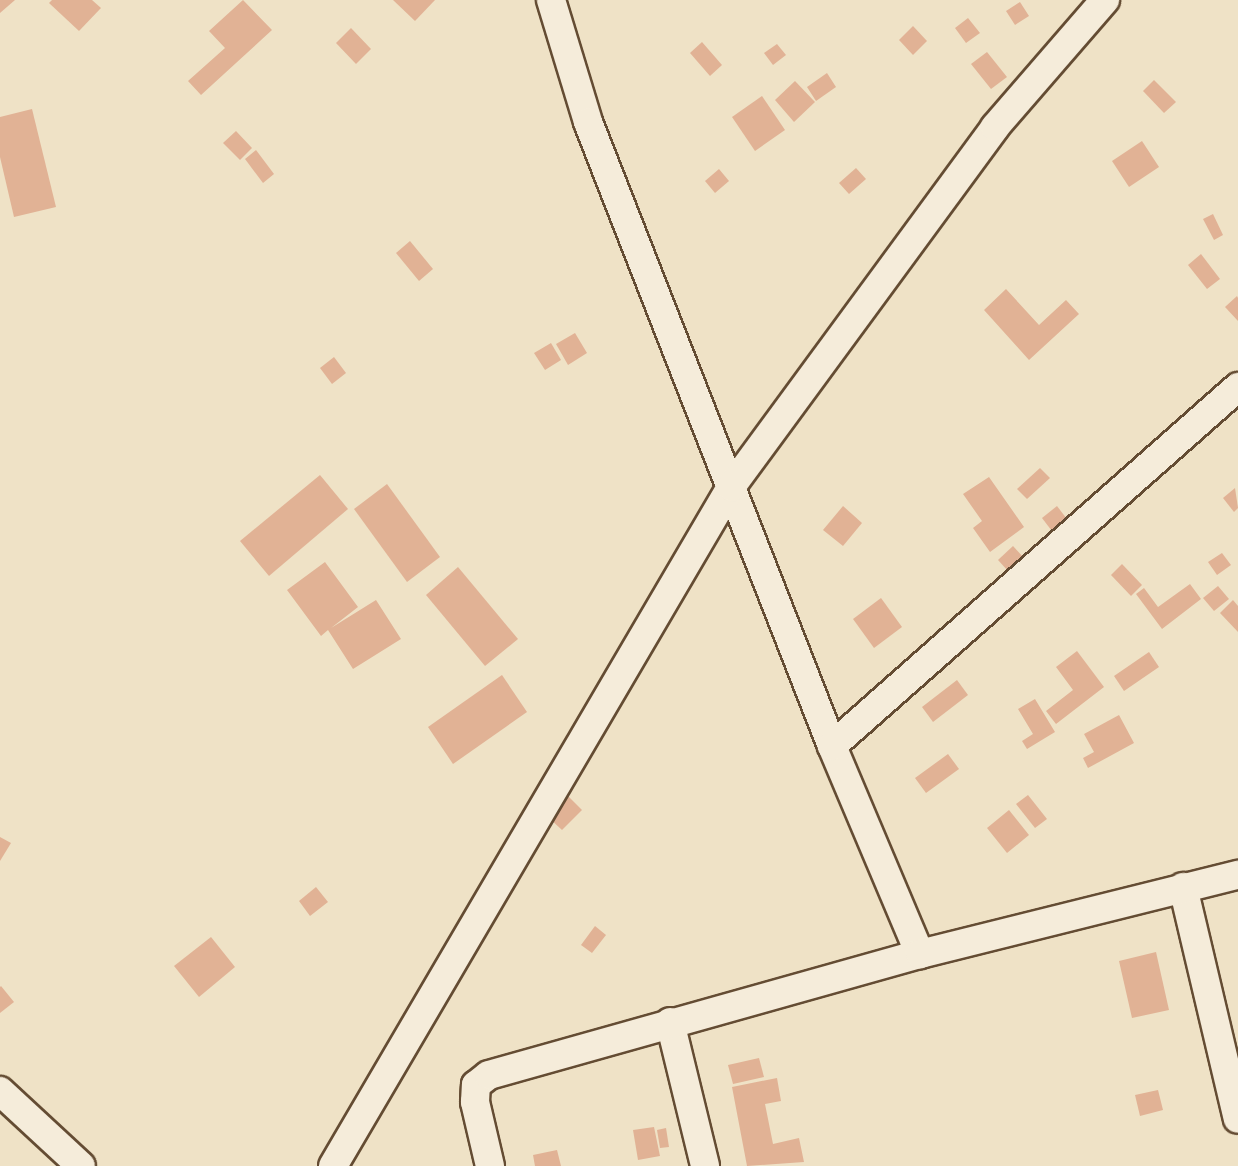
<!DOCTYPE html>
<style>
body{margin:0}
#map{position:relative;width:1238px;height:1166px;overflow:hidden;background:#efe2c6;font-family:"Gentium Book Plus",serif}
div>[style]{position:absolute}
.building>*{inset:0;background:#e1b295}
.roads{filter:drop-shadow(2px 0 #644c33) drop-shadow(-2px 0 #644c33) drop-shadow(0 2px #644c33) drop-shadow(0 -2px #644c33)}
.minor>*{height:28px;margin:-14px;padding:0 14px;transform-origin:14px;border-radius:14px;background:#f5ecda}
span{translate:-50% -50%;white-space:nowrap;text-align:center;line-height:1.15;-webkit-text-stroke:4.5px #f5ecda;paint-order:stroke}
</style>
<div id="map">
<div class="building">
<i style="clip-path:polygon(0 0,15px 0,0 13px)"></i>
<i style="clip-path:polygon(52px 0,92px 0,101px 8px,79px 31px,49px 3px)"></i>
<i style="clip-path:polygon(243px 0,272px 30px,201px 95px,188px 81px,225px 48px,209px 31px)"></i>
<i style="clip-path:polygon(393px 0,435px 0,415px 21px)"></i>
<i style="clip-path:polygon(1020px 2px,1029px 16px,1015px 25px,1006px 11px)"></i>
<i style="clip-path:polygon(968px 18px,980px 33px,966px 43px,955px 28px)"></i>
<i style="clip-path:polygon(913px 26px,927px 41px,913px 55px,899px 40px)"></i>
<i style="clip-path:polygon(351px 28px,371px 49px,356px 64px,336px 43px)"></i>
<i style="clip-path:polygon(702px 42px,722px 65px,710px 76px,690px 53px)"></i>
<i style="clip-path:polygon(777px 44px,786px 55px,773px 65px,764px 53px)"></i>
<i style="clip-path:polygon(987px 52px,1007px 77px,991px 89px,971px 64px)"></i>
<i style="clip-path:polygon(827px 73px,836px 87px,816px 101px,807px 87px)"></i>
<i style="clip-path:polygon(1154px 80px,1176px 102px,1164px 113px,1143px 91px)"></i>
<i style="clip-path:polygon(795px 81px,815px 102px,794px 122px,775px 100px)"></i>
<i style="clip-path:polygon(762px 96px,785px 130px,755px 151px,732px 117px)"></i>
<i style="clip-path:polygon(32px 109px,56px 207px,14px 217px,0 157px,0 117px)"></i>
<i style="clip-path:polygon(236px 131px,252px 148px,240px 160px,223px 143px)"></i>
<i style="clip-path:polygon(1142px 141px,1159px 167px,1129px 187px,1112px 161px)"></i>
<i style="clip-path:polygon(256px 150px,274px 174px,263px 183px,245px 159px)"></i>
<i style="clip-path:polygon(856px 168px,866px 179px,849px 194px,839px 183px)"></i>
<i style="clip-path:polygon(719px 169px,729px 181px,715px 193px,705px 181px)"></i>
<i style="clip-path:polygon(1213px 214px,1223px 235px,1214px 240px,1203px 219px)"></i>
<i style="clip-path:polygon(410px 241px,433px 269px,419px 281px,396px 253px)"></i>
<i style="clip-path:polygon(1201px 254px,1220px 279px,1207px 289px,1188px 265px)"></i>
<i style="clip-path:polygon(1006px 289px,1039px 325px,1066px 300px,1079px 314px,1029px 360px,984px 310px)"></i>
<i style="clip-path:polygon(1237px 296px,1238px 298px,1238px 321px,1225px 307px)"></i>
<i style="clip-path:polygon(575px 333px,587px 353px,568px 365px,556px 344px)"></i>
<i style="clip-path:polygon(551px 343px,561px 360px,545px 370px,534px 353px)"></i>
<i style="clip-path:polygon(334px 357px,346px 373px,332px 384px,320px 368px)"></i>
<i style="clip-path:polygon(1040px 468px,1050px 478px,1027px 499px,1017px 489px)"></i>
<i style="clip-path:polygon(320px 475px,348px 509px,269px 576px,240px 541px)"></i>
<i style="clip-path:polygon(989px 477px,1024px 527px,990px 552px,973px 528px,982px 521px,963px 494px)"></i>
<i style="clip-path:polygon(387px 484px,440px 557px,407px 582px,354px 509px)"></i>
<i style="clip-path:polygon(1235px 488px,1238px 508px,1234px 512px,1223px 498px)"></i>
<i style="clip-path:polygon(843px 506px,862px 523px,843px 546px,823px 530px)"></i>
<i style="clip-path:polygon(1057px 506px,1086px 544px,1071px 556px,1042px 518px)"></i>
<i style="clip-path:polygon(1013px 546px,1044px 580px,1029px 594px,998px 560px)"></i>
<i style="clip-path:polygon(1222px 553px,1231px 565px,1217px 575px,1208px 562px)"></i>
<i style="clip-path:polygon(325px 562px,358px 607px,331px 628px,376px 600px,401px 639px,353px 669px,328px 630px,321px 636px,287px 590px)"></i>
<i style="clip-path:polygon(1122px 564px,1142px 585px,1131px 596px,1111px 575px)"></i>
<i style="clip-path:polygon(458px 567px,518px 639px,485px 666px,426px 595px)"></i>
<i style="clip-path:polygon(1190px 584px,1201px 599px,1162px 629px,1136px 594px,1144px 588px,1158px 607px)"></i>
<i style="clip-path:polygon(1218px 586px,1229px 599px,1214px 611px,1203px 598px)"></i>
<i style="clip-path:polygon(881px 598px,902px 627px,874px 648px,853px 619px)"></i>
<i style="clip-path:polygon(1233px 600px,1238px 606px,1238px 632px,1220px 613px)"></i>
<i style="clip-path:polygon(1077px 651px,1104px 687px,1056px 724px,1046px 711px,1073px 690px,1056px 667px)"></i>
<i style="clip-path:polygon(1149px 652px,1159px 667px,1124px 691px,1114px 676px)"></i>
<i style="clip-path:polygon(502px 675px,527px 712px,453px 764px,428px 727px)"></i>
<i style="clip-path:polygon(957px 680px,968px 695px,933px 722px,922px 707px)"></i>
<i style="clip-path:polygon(1035px 699px,1055px 732px,1027px 749px,1022px 741px,1033px 734px,1018px 709px)"></i>
<i style="clip-path:polygon(1119px 715px,1134px 743px,1088px 768px,1083px 758px,1094px 752px,1084px 734px)"></i>
<i style="clip-path:polygon(948px 754px,959px 769px,926px 793px,915px 778px)"></i>
<i style="clip-path:polygon(567px 795px,582px 810px,562px 830px,547px 816px)"></i>
<i style="clip-path:polygon(1028px 795px,1047px 819px,1035px 828px,1016px 804px)"></i>
<i style="clip-path:polygon(1009px 810px,1029px 835px,1007px 853px,987px 828px)"></i>
<i style="clip-path:polygon(0 837px,11px 843px,0 861px)"></i>
<i style="clip-path:polygon(316px 887px,328px 902px,310px 916px,299px 901px)"></i>
<i style="clip-path:polygon(595px 926px,606px 935px,592px 953px,581px 945px)"></i>
<i style="clip-path:polygon(211px 937px,235px 967px,199px 997px,174px 966px)"></i>
<i style="clip-path:polygon(1156px 952px,1169px 1010px,1132px 1018px,1119px 961px)"></i>
<i style="clip-path:polygon(1px 986px,14px 1002px,0 1013px,0 987px)"></i>
<i style="clip-path:polygon(759px 1058px,764px 1077px,733px 1084px,728px 1065px)"></i>
<i style="clip-path:polygon(777px 1078px,781px 1101px,765px 1104px,773px 1144px,799px 1138px,804px 1162px,747px 1166px,732px 1087px)"></i>
<i style="clip-path:polygon(1158px 1090px,1163px 1110px,1140px 1116px,1135px 1095px)"></i>
<i style="clip-path:polygon(654px 1127px,660px 1156px,638px 1160px,633px 1130px)"></i>
<i style="clip-path:polygon(666px 1128px,669px 1147px,660px 1148px,657px 1130px)"></i>
<i style="clip-path:polygon(557px 1150px,561px 1166px,535px 1166px,533px 1155px)"></i>
</div>
<div class="roads">
<div class="minor">
<i style="left:551px;top:0;width:127px;rotate:73.1deg"></i>
<i style="left:588px;top:122px;width:670px;rotate:68.64deg"></i>
<i style="left:832px;top:746px;width:226px;rotate:67.1deg"></i>
<i style="left:832px;top:746px;width:542px;rotate:-41.48deg"></i>
<i style="left:1183px;top:887px;width:238px;rotate:76.7deg"></i>
<i style="left:670px;top:1022px;width:148px;rotate:76.3deg"></i>
<i style="left:0;top:1091px;width:110px;rotate:42.8deg"></i>
<i style="left:333px;top:1166px;width:787px;rotate:-59.62deg"></i>
<i style="left:731px;top:487px;width:446px;rotate:-53.7deg"></i>
<i style="left:995px;top:127px;width:168px;rotate:-49.1deg"></i>
<i style="left:490px;top:1166px;width:66px;rotate:-103.2deg"></i>
<i style="left:475px;top:1102px;width:17px;rotate:-87deg"></i>
<i style="left:476px;top:1085px;width:16px;rotate:-38deg"></i>
<i style="left:489px;top:1075px;width:448px;rotate:-15.7deg"></i>
<i style="left:920px;top:954px;width:328px;rotate:-14deg"></i>
</div>
</div>
</div>
